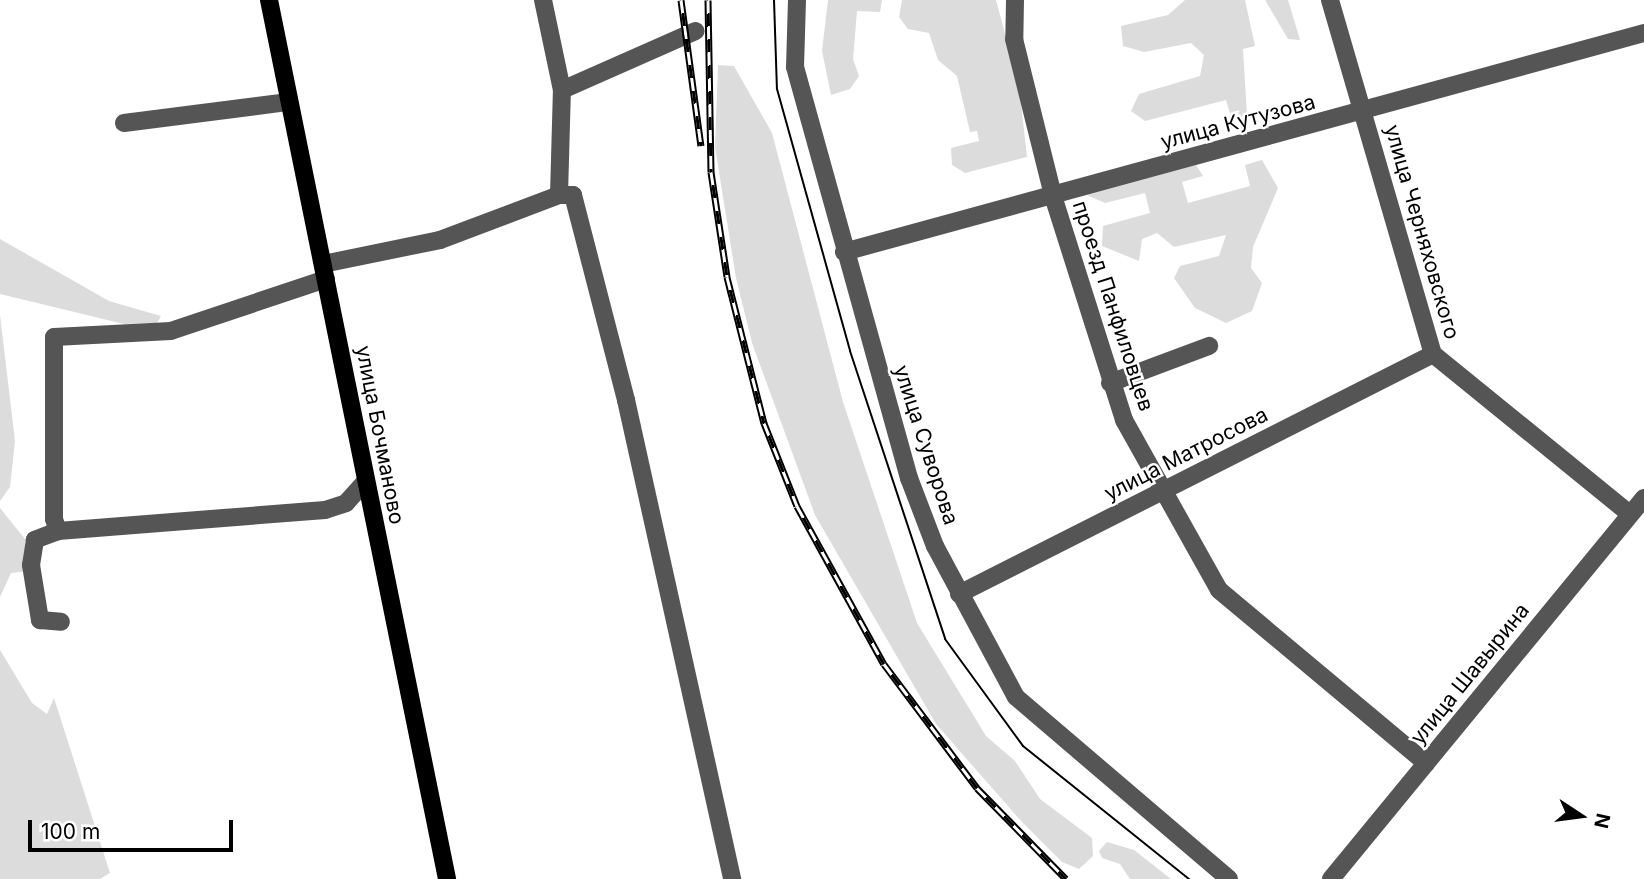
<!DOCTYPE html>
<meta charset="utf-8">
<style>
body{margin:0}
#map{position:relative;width:1644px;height:879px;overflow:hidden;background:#fff;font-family:Inter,sans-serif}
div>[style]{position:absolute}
.green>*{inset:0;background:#dcdcdc}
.minor>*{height:18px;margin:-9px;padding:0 9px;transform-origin:9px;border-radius:9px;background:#555}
.major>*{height:18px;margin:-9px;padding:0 9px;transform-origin:9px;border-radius:9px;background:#000}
.tram>*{height:2px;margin:-1px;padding:0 1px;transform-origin:1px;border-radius:1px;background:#000}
.rail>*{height:7px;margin-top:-3.5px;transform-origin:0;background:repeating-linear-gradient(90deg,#fff 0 13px,#000 0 26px);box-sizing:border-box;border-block:2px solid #000}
span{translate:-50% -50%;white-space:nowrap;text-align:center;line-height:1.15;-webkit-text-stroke:5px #fff;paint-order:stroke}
.street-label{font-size:21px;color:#000}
.north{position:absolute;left:1546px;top:781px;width:70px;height:70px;-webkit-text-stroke:5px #fff;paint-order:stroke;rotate:103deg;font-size:19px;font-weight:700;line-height:28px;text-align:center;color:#000}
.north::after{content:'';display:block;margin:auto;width:24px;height:32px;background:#000;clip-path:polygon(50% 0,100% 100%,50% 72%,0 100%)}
.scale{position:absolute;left:28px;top:820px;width:205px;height:32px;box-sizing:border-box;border:4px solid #000;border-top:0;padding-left:9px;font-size:21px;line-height:24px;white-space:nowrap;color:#000;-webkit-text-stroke:5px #fff;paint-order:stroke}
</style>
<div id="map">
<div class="green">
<i style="clip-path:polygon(828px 0,882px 0,880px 12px,857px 11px,853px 59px,859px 76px,850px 89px,831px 95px,822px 51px)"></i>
<i style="clip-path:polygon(902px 0,996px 0,1019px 86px,1027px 157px,965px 173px,952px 165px,951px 148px,979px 141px,977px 131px,970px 132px,957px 76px,938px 60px,929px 33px,908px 29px,899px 17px)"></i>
<i style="clip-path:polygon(1185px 0,1245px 0,1255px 46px,1243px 49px,1247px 115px,1232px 120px,1226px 100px,1145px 121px,1131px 111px,1139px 94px,1200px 76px,1204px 55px,1191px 43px,1144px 52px,1123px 46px,1121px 26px,1168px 15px)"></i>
<i style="clip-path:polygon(1265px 0,1288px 0,1300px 40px,1288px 39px)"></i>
<i style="clip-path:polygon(718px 65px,734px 66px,772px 133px,843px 402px,917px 623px,986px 736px,1015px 761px,1040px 799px,1092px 838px,1093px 856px,1079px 869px,1062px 862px,1021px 821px,936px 724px,815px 515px,752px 343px,736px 278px,715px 147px)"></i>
<i style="clip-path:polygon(1262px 160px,1278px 188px,1253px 247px,1251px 268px,1262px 283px,1252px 311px,1226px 323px,1195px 308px,1174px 278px,1180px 266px,1219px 256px,1226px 235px,1174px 247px,1157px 233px,1142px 239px,1139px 261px,1102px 246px,1103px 226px,1150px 213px,1145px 193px,1105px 203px,1087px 195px,1196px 165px,1203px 176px,1182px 182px,1188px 203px,1250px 186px,1245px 165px)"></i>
<i style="clip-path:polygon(0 239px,109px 301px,161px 316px,157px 323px,124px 324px,0 294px)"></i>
<i style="clip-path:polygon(0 315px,15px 441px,10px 487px,0 501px)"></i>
<i style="clip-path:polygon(0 508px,25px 539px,28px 571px,11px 573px,0 597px)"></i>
<i style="clip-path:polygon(0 650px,32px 703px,47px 714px,54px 698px,110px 873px,100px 879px,0 879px)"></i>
<i style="clip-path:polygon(1107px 842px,1134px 850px,1171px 879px,1130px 879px,1120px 864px,1102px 858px,1099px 851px)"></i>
</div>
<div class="minor">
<i style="left:543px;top:0;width:92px;rotate:78.1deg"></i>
<i style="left:797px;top:0;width:67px;rotate:91.7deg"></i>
<i style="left:795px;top:67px;width:427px;rotate:74.5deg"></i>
<i style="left:909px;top:478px;width:73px;rotate:69.1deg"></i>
<i style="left:935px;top:546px;width:171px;rotate:61.8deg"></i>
<i style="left:1016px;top:697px;width:280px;rotate:40.5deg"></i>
<i style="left:1015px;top:0;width:39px;rotate:91deg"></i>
<i style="left:1014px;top:39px;width:162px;rotate:76deg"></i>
<i style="left:1053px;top:196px;width:235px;rotate:72.4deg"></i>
<i style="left:1124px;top:420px;width:195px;rotate:60.8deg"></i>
<i style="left:1219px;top:590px;width:270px;rotate:39.9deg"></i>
<i style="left:1330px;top:0;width:369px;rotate:73.8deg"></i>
<i style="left:1433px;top:354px;width:254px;rotate:39.1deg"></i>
<i style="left:124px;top:123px;width:166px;rotate:-7.3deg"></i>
<i style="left:559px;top:195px;width:14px"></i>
<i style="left:573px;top:195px;width:212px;rotate:75.5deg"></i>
<i style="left:626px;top:400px;width:491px;rotate:77.5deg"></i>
<i style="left:844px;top:252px;width:829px;rotate:-15.31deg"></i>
<i style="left:323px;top:264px;width:119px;rotate:-11.6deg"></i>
<i style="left:440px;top:240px;width:127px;rotate:-20.7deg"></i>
<i style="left:559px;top:195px;width:105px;rotate:-88.4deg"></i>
<i style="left:562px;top:90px;width:146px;rotate:-23.8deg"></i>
<i style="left:326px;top:279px;width:163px;rotate:161.5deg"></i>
<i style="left:171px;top:331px;width:117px;rotate:177.1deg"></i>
<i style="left:54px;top:337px;width:182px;rotate:90deg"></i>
<i style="left:54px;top:519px;width:13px;rotate:72deg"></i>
<i style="left:58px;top:531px;width:268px;rotate:-4.5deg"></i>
<i style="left:325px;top:510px;width:22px;rotate:-18deg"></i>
<i style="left:346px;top:503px;width:30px;rotate:-48deg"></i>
<i style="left:1110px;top:383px;width:106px;rotate:-20.5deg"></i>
<i style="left:58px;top:531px;width:25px;rotate:159deg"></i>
<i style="left:35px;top:540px;width:25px;rotate:99deg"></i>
<i style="left:31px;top:565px;width:56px;rotate:80.7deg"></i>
<i style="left:40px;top:620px;width:21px;rotate:5deg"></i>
<i style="left:959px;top:594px;width:531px;rotate:-26.85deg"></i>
<i style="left:1331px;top:879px;width:493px;rotate:-50.6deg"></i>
</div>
<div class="major">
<i style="left:269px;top:0;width:897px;rotate:78.55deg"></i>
</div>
<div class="tram">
<i style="left:774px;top:0;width:89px;rotate:88.1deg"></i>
<i style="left:777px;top:89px;width:272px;rotate:74.4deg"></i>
<i style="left:850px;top:351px;width:303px;rotate:71.7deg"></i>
<i style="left:945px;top:639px;width:132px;rotate:53.9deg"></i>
<i style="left:1023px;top:746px;width:213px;rotate:38.7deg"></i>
</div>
<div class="rail">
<i style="left:681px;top:0;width:147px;rotate:82.2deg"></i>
<i style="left:708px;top:0;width:172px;rotate:89deg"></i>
<i style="left:711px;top:172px;width:106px;rotate:81.3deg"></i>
<i style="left:727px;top:277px;width:151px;rotate:75.8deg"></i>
<i style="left:764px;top:423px;width:89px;rotate:68.3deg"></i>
<i style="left:797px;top:506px;width:180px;rotate:61.2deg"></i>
<i style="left:884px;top:664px;width:155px;rotate:53.1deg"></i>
<i style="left:977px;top:788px;width:127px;rotate:45.6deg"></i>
</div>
<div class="street-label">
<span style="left:1238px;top:122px;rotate:-15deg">улица Кутузова</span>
<span style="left:1422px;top:232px;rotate:74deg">улица Черняховского</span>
<span style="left:1113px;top:306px;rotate:72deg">проезд Панфиловцев</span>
<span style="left:380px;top:435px;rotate:79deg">улица Бочманово</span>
<span style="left:926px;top:445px;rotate:72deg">улица Суворова</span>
<span style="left:1186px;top:454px;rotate:-27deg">улица Матросова</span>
<span style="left:1470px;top:674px;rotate:-51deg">улица Шавырина</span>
</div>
<div class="north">N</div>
<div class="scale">100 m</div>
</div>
